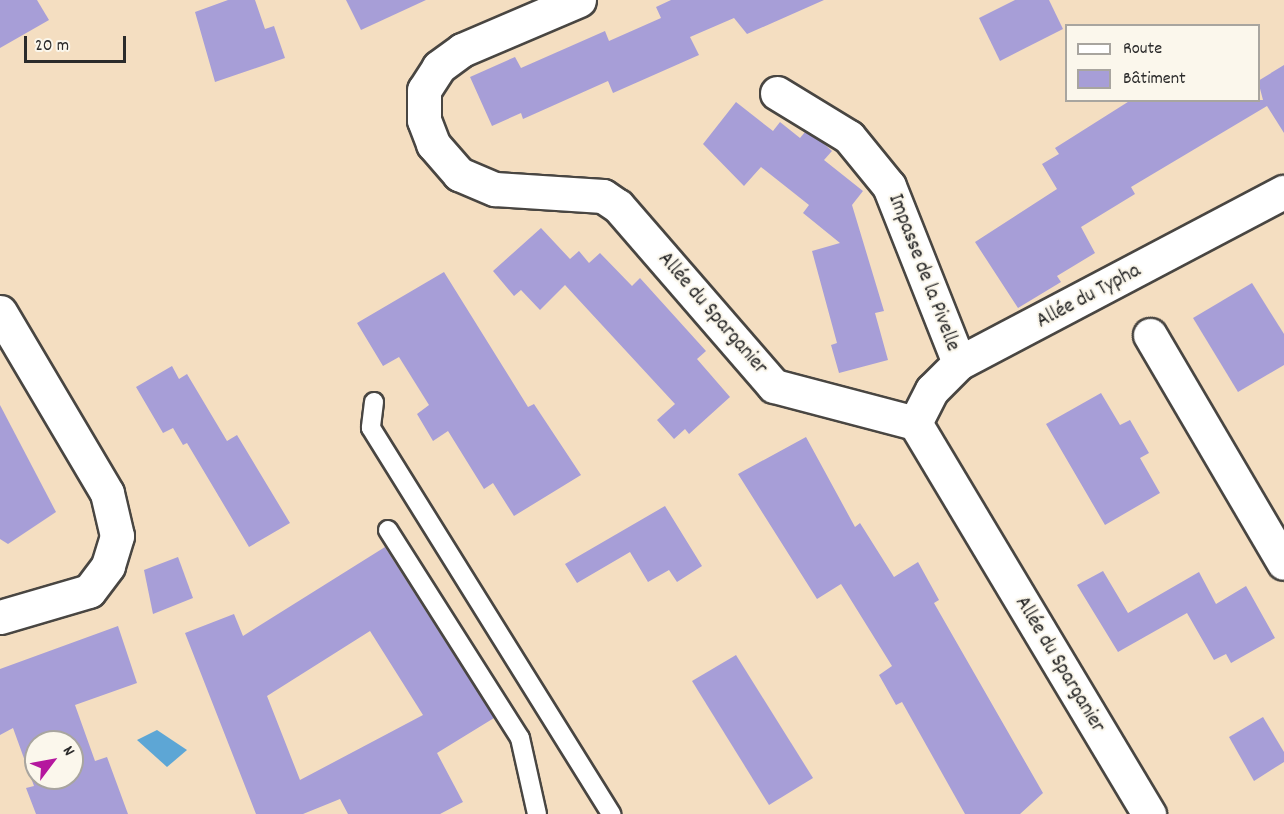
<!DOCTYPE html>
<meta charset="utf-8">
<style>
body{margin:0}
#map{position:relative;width:1284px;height:814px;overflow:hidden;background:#f4dec1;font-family:Dekko,sans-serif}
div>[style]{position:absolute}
.water>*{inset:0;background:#5da6d5}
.building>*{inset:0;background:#a79ed7}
.roads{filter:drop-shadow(2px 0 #494642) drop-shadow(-2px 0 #494642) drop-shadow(0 2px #494642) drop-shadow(0 -2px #494642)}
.service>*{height:18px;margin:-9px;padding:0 9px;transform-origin:9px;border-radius:9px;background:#fff}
.minor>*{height:33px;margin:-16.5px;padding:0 16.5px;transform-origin:16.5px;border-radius:16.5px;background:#fff}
span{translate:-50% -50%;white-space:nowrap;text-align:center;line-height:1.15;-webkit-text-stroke:4.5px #fbf7ec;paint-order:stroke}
.street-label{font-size:21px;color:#2b2b2b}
.legend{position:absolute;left:1065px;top:24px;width:195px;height:78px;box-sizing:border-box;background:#fbf7ec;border:2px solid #a8a59f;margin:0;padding:8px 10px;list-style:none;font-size:18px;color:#2b2b2b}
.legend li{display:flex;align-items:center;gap:12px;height:30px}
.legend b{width:30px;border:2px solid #a8a59f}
.north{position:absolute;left:24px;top:730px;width:60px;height:60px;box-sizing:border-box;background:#fbf7ec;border:2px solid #a8a59f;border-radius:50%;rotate:58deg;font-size:16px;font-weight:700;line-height:24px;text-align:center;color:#2b2b2b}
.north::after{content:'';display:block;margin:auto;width:21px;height:27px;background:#b5179e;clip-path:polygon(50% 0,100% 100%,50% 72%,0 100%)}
.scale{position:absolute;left:24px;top:36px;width:102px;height:27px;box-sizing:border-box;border:3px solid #2b2b2b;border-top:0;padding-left:8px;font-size:18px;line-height:21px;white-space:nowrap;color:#2b2b2b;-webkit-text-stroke:4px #fbf7ec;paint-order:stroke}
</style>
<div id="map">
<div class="water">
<i style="clip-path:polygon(157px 730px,187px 750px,167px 767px,137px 740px)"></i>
</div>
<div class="building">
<i style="clip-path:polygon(0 0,37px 0,49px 20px,0 48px)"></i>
<i style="clip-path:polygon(228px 0,255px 0,265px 29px,274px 26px,285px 58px,215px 82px,195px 12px)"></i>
<i style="clip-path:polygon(346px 0,426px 0,361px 30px)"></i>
<i style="clip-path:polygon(671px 0,824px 0,747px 34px,734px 18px,690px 37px,699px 55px,613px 93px,608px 81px,523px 119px,521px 113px,492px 126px,470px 77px,515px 57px,521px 68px,605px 31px,609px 41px,661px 18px,656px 7px)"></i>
<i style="clip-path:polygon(1015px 0,1049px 0,1063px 29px,1000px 61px,979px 18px)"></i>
<i style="clip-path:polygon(1284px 65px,1284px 133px,1267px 106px,1131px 187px,1135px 194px,1081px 227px,1095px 253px,1057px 276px,1061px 282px,1018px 308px,975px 242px,1057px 189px,1042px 164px,1059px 154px,1055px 148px,1131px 100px,1263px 100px,1258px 81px)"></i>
<i style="clip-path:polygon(736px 102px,773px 131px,780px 122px,800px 138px,805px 132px,822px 142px,832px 151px,824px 160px,863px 191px,852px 205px,884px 311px,875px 313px,888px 360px,839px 373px,831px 345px,837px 343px,812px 251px,840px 243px,803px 213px,809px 205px,761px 167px,744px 186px,703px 144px)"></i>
<i style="clip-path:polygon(541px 228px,570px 259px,579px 251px,589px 263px,600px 253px,632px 286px,640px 278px,706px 351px,697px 359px,730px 397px,689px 434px,685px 429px,674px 439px,657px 420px,675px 404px,565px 285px,540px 310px,521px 290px,514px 296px,493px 271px)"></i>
<i style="clip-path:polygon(444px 272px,528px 407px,534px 404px,581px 475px,514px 516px,493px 483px,484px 489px,448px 431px,433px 441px,417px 414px,429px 405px,399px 357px,383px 366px,357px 323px)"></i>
<i style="clip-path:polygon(1252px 283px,1284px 334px,1284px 365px,1238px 392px,1193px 318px)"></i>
<i style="clip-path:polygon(172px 366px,179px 379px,187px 374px,227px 441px,237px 435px,290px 523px,249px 547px,187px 443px,183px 445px,173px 428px,163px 433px,136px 387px)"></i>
<i style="clip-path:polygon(1101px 393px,1120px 425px,1130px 420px,1149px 453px,1140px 458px,1160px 493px,1105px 525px,1046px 424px)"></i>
<i style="clip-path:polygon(0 405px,56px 512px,8px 544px,0 539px)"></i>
<i style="clip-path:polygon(806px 437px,855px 527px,860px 523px,894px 577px,918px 562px,939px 600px,934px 603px,1043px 793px,1020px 814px,965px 814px,902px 702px,896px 705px,879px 675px,892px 666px,841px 584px,817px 599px,738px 474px)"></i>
<i style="clip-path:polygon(665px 506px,702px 566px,677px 582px,669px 570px,648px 582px,630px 552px,577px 583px,565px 564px)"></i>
<i style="clip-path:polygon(evenodd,385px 547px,494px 718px,437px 753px,463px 802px,440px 814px,348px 814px,340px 799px,303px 814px,256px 814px,185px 633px,234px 614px,243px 636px,385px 547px,370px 631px,423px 715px,300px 780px,267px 696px,370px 631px)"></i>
<i style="clip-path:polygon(178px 557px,193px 598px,153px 614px,144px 570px)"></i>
<i style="clip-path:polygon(1103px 571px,1128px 613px,1199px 572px,1216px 604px,1246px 586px,1275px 638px,1231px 663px,1226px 654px,1214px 660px,1187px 613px,1118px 652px,1077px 585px)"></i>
<i style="clip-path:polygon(evenodd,118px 626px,137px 683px,75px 705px,95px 761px,107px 757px,128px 814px,36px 814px,26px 788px,34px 786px,13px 728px,0 735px,0 669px,118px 626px,36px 742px,72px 742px,72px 778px,36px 778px,36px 742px)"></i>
<i style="clip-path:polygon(736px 655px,813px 778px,769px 805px,692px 681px)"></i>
<i style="clip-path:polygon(1263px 717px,1284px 752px,1284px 762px,1254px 781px,1229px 737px)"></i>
</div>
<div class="roads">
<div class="service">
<i style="left:374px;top:402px;width:26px;rotate:97deg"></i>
<i style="left:371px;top:428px;width:455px;rotate:58.1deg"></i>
<i style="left:388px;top:530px;width:246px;rotate:57.6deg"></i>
<i style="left:520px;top:738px;width:78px;rotate:77.4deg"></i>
</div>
<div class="minor">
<i style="left:579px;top:0;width:127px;rotate:156.9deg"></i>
<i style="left:462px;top:50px;width:29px;rotate:144deg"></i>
<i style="left:439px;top:67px;width:27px;rotate:123deg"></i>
<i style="left:424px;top:90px;width:30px;rotate:90deg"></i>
<i style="left:424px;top:120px;width:26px;rotate:69deg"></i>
<i style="left:433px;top:144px;width:40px;rotate:49deg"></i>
<i style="left:459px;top:174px;width:39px;rotate:23deg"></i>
<i style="left:495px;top:189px;width:108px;rotate:3.7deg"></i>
<i style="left:603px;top:196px;width:18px;rotate:34deg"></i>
<i style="left:618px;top:206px;width:238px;rotate:49.1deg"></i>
<i style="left:774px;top:386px;width:146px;rotate:14.7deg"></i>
<i style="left:915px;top:423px;width:456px;rotate:59.1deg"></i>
<i style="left:777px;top:93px;width:84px;rotate:31.4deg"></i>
<i style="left:849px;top:137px;width:63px;rotate:50.8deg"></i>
<i style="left:889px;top:186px;width:190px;rotate:68.4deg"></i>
<i style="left:0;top:312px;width:210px;rotate:59.4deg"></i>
<i style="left:107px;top:493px;width:44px;rotate:76.9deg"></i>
<i style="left:117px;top:536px;width:31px;rotate:107deg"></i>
<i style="left:108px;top:566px;width:31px;rotate:127deg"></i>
<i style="left:89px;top:591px;width:93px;rotate:163.7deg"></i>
<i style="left:1150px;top:335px;width:264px;rotate:59.6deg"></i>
<i style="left:915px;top:423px;width:37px;rotate:-63deg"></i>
<i style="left:932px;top:390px;width:38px;rotate:-45deg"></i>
<i style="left:959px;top:363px;width:367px;rotate:-27.8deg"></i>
</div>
</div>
<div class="street-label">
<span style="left:923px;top:273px;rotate:69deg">Impasse de la Pivelle</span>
<span style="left:1089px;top:297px;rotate:-28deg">Allée du Typha</span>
<span style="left:712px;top:314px;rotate:49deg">Allée du Sparganier</span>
<span style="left:1059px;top:665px;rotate:59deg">Allée du Sparganier</span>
</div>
<ul class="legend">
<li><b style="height:8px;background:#fff"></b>Route</li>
<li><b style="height:16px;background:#a79ed7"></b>Bâtiment</li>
</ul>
<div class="north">N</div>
<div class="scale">20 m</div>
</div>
